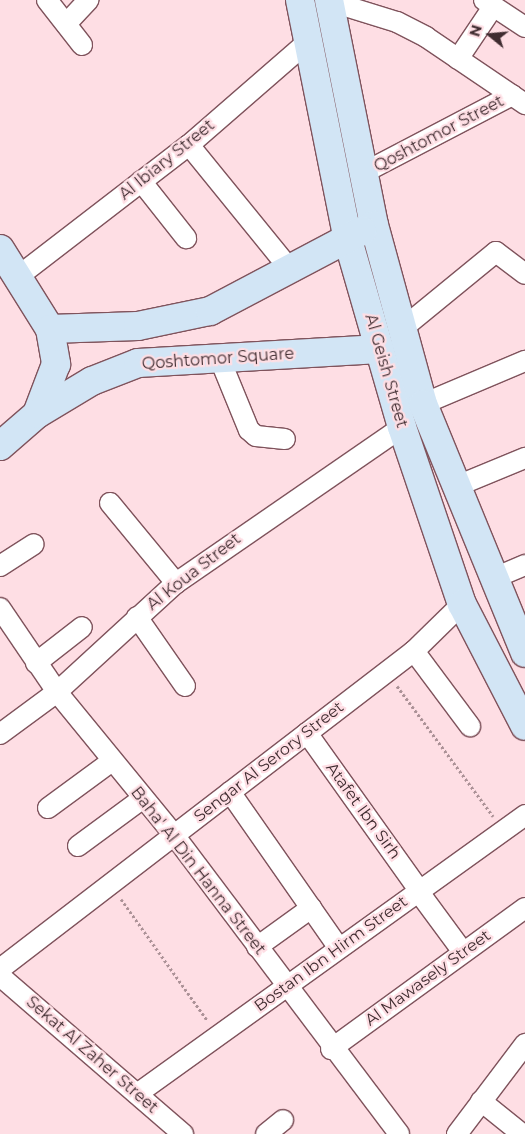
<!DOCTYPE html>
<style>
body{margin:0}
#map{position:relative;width:525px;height:1134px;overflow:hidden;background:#fedee4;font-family:Montserrat,sans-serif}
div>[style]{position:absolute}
.path>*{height:3px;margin-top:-1.5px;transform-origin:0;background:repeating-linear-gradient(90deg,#ac9297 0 2.5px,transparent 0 5px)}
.roads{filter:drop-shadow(1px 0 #7f535c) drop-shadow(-1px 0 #7f535c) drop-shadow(0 1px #7f535c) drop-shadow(0 -1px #7f535c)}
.street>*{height:20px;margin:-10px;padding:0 10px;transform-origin:10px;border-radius:10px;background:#fff}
.secondary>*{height:28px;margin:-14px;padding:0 14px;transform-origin:14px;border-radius:14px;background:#d2e5f5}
span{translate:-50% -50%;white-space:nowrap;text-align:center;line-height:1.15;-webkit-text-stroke:4.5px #fedee4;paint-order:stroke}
.street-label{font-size:16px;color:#3f2c30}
.north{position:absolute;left:465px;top:10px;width:50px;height:50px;-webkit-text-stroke:4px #fedee4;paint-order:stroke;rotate:287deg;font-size:14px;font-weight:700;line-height:20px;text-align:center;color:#3f2c30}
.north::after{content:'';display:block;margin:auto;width:18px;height:22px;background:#3f2c30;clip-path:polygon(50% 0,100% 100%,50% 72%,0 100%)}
</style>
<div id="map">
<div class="path">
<i style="left:397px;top:686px;width:162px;rotate:53.6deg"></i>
<i style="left:121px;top:899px;width:148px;rotate:54.6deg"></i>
</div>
<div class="roads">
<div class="street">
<i style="left:47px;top:0;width:57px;rotate:52.1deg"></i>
<i style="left:484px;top:0;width:49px;rotate:33.4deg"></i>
<i style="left:329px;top:1px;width:71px;rotate:17.2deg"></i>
<i style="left:397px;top:22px;width:33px;rotate:27deg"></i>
<i style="left:426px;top:37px;width:120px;rotate:34.1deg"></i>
<i style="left:66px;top:24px;width:33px;rotate:-47deg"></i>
<i style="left:458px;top:59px;width:63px;rotate:-56.1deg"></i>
<i style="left:189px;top:145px;width:159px;rotate:50.9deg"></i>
<i style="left:365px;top:172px;width:166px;rotate:-27.6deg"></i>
<i style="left:141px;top:181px;width:73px;rotate:51.7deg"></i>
<i style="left:20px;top:275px;width:213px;rotate:-37.6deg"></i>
<i style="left:189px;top:145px;width:160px;rotate:-41deg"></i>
<i style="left:403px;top:328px;width:120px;rotate:-39.3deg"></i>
<i style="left:496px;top:252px;width:36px;rotate:37deg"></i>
<i style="left:219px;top:357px;width:79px;rotate:67.7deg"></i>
<i style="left:249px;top:430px;width:9px;rotate:41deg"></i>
<i style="left:256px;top:436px;width:29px;rotate:6deg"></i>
<i style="left:423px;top:404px;width:111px;rotate:-22.9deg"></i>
<i style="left:457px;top:486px;width:74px;rotate:-22.4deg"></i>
<i style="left:110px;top:503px;width:104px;rotate:50.5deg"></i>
<i style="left:0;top:566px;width:40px;rotate:-32.9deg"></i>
<i style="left:492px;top:579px;width:36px;rotate:-23deg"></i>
<i style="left:0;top:608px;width:102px;rotate:55.8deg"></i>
<i style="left:57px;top:692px;width:185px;rotate:50.7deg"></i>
<i style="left:174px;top:835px;width:374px;rotate:53deg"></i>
<i style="left:137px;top:617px;width:84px;rotate:55.2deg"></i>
<i style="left:414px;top:651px;width:94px;rotate:53.3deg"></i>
<i style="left:36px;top:663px;width:58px;rotate:-38deg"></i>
<i style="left:307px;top:733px;width:193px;rotate:54.5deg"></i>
<i style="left:0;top:734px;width:71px;rotate:-36.4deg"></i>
<i style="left:57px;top:692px;width:161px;rotate:-42.5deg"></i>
<i style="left:176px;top:583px;width:275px;rotate:-34.6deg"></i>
<i style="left:230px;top:792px;width:190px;rotate:55.1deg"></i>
<i style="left:48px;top:808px;width:79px;rotate:-36.3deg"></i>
<i style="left:78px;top:846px;width:81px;rotate:-36.4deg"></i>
<i style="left:418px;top:891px;width:76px;rotate:53.6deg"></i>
<i style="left:257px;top:947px;width:67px;rotate:-35.8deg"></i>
<i style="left:0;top:969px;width:522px;rotate:-37.53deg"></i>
<i style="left:414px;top:651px;width:67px;rotate:-44.4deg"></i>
<i style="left:0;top:976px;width:242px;rotate:40.8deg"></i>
<i style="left:331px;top:1049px;width:240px;rotate:-36deg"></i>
<i style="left:137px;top:1094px;width:478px;rotate:-35.7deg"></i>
<i style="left:481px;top:1101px;width:53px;rotate:38.8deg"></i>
<i style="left:266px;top:1134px;width:22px;rotate:-39deg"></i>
<i style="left:457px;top:1134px;width:113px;rotate:-52.9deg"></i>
</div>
<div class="secondary">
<i style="left:300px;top:0;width:245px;rotate:78.7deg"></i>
<i style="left:348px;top:240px;width:195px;rotate:73.9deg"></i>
<i style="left:402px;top:427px;width:187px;rotate:71.3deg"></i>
<i style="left:462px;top:604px;width:137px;rotate:62.7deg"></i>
<i style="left:329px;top:0;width:229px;rotate:78.7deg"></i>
<i style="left:374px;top:225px;width:186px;rotate:74.7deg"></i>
<i style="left:423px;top:404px;width:269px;rotate:67.7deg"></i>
<i style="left:0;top:249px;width:94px;rotate:58deg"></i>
<i style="left:50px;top:329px;width:36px;rotate:80deg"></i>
<i style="left:56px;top:364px;width:53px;rotate:110.8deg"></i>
<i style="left:37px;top:414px;width:49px;rotate:139.1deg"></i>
<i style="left:50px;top:329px;width:88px;rotate:-2deg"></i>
<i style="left:138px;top:326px;width:74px;rotate:-11.8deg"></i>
<i style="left:210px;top:311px;width:172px;rotate:-27.8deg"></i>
<i style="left:37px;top:414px;width:64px;rotate:-31deg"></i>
<i style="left:92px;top:381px;width:49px;rotate:-21.4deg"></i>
<i style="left:138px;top:363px;width:242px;rotate:-3.3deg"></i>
</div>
</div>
<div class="street-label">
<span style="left:439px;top:134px;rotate:-28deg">Qoshtomor Street</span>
<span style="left:167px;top:160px;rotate:-39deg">Al Ibiary Street</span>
<span style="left:218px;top:359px;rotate:-4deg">Qoshtomor Square</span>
<span style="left:386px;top:371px;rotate:74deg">Al Geish Street</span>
<span style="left:194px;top:572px;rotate:-38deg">Al Koua Street</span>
<span style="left:269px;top:762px;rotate:-38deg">Sengar Al Serory Street</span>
<span style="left:363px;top:811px;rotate:54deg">Atafet Ibn Sirh</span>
<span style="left:198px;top:871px;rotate:52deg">Baha' Al Din Hanna Street</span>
<span style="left:331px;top:954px;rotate:-36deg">Bostan Ibn Hirm Street</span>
<span style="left:428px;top:978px;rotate:-36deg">Al Mawasely Street</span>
<span style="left:92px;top:1055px;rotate:41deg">Sekat Al Zaher Street</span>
</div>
<div class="north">N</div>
</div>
